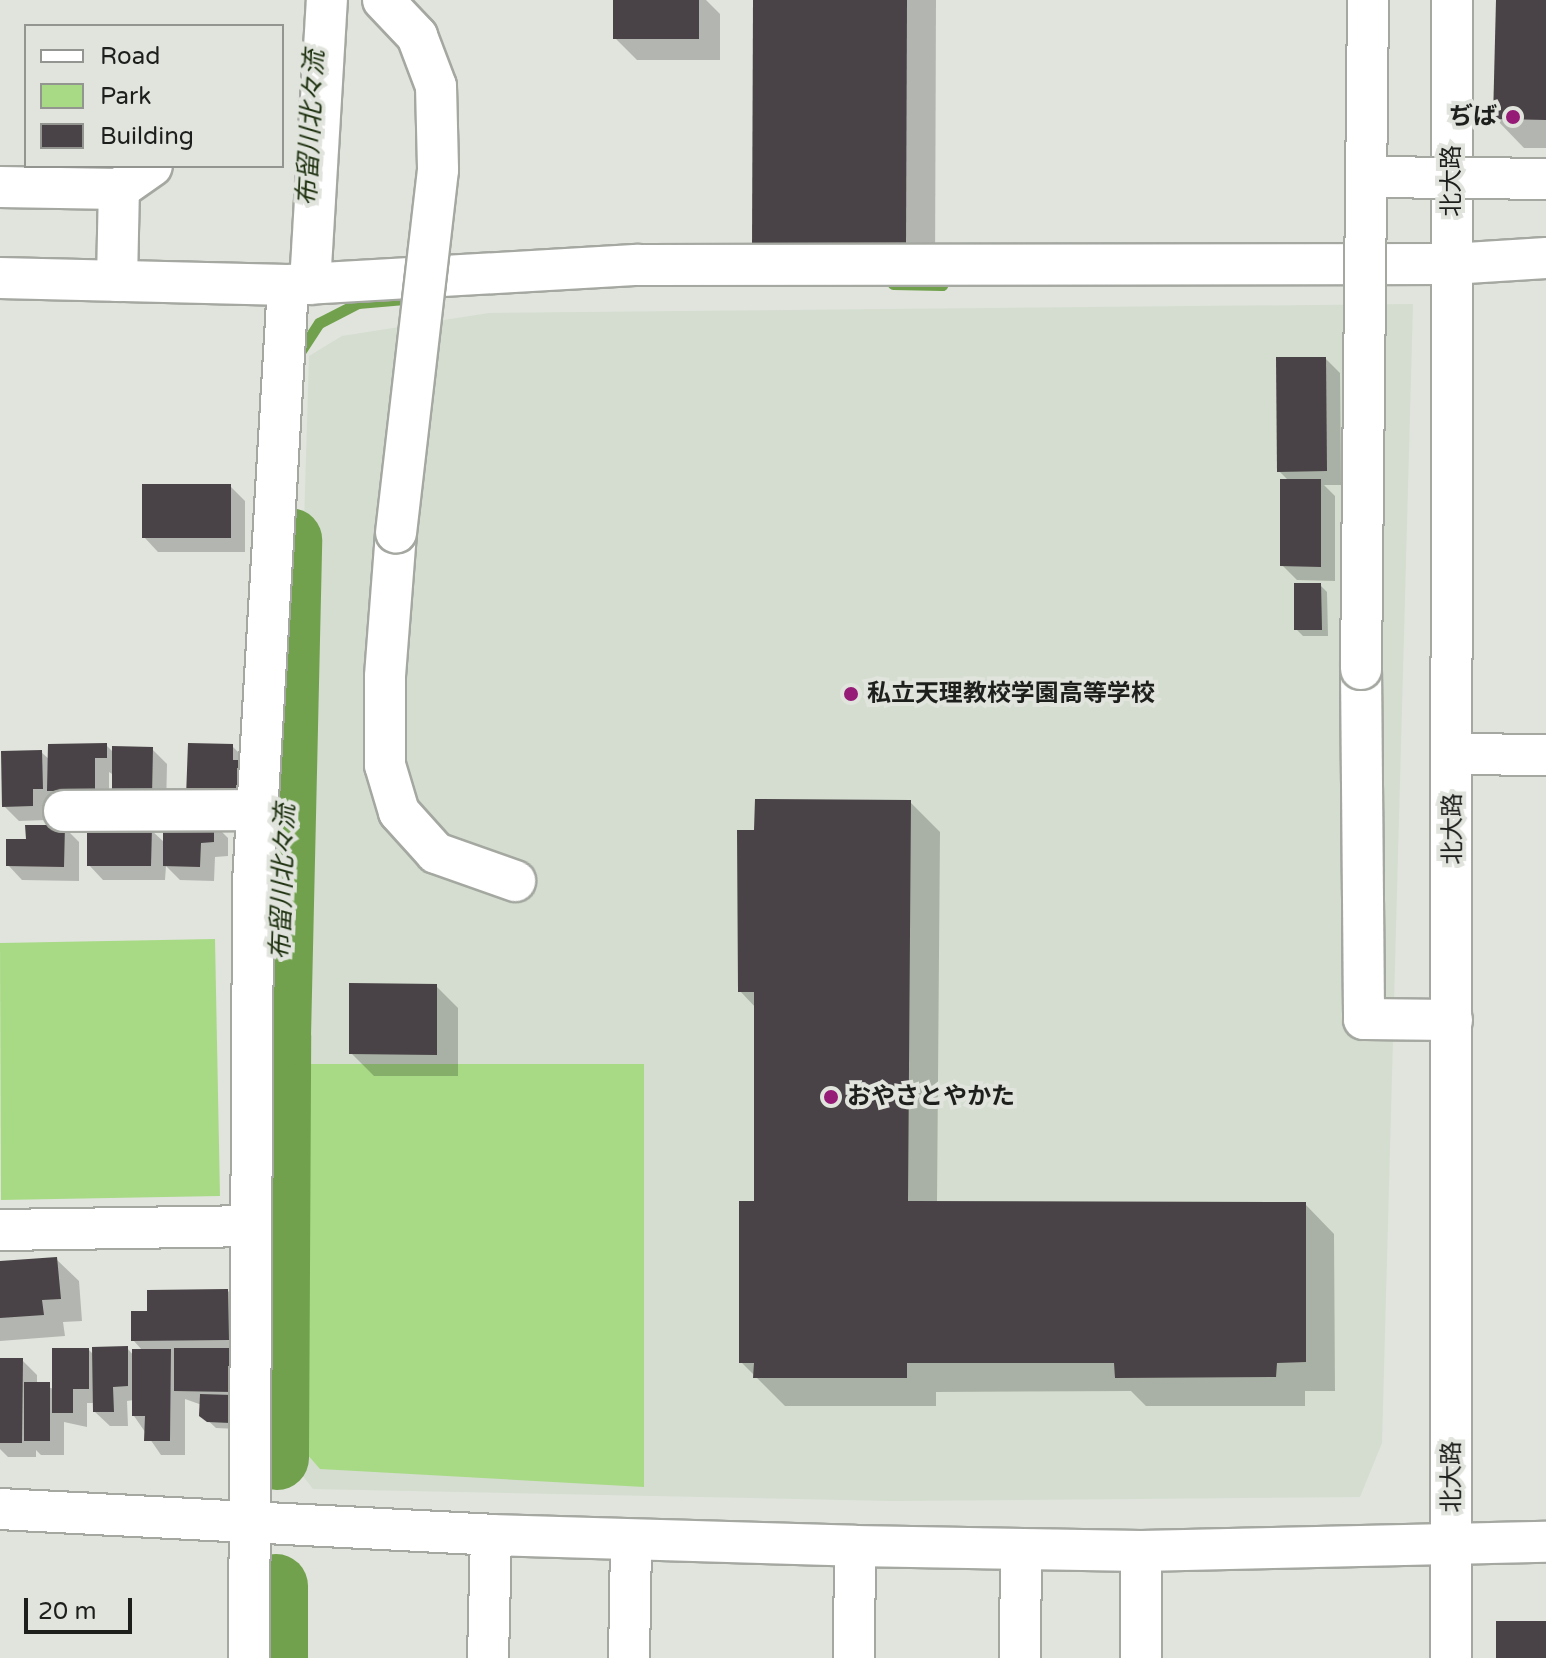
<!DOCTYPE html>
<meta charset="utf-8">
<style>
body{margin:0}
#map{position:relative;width:1546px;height:1658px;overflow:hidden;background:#e0e4dd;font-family:"Varela Round","Noto Sans JP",sans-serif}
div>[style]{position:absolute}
.built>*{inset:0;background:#d4ddcf}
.green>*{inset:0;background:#a8da86}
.shadow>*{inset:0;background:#0003}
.stream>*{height:11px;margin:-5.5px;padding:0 5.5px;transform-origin:5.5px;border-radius:5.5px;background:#71a14d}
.river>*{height:64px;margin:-32px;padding:0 32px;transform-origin:32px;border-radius:32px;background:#71a14d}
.building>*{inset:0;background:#494246}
.roads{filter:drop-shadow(2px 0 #a4a8a1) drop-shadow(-2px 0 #a4a8a1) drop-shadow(0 2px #a4a8a1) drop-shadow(0 -2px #a4a8a1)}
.minor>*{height:40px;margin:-20px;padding:0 20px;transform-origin:20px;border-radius:20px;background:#fff}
.bridges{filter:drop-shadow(2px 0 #a4a8a1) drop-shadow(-2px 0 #a4a8a1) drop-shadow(0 2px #a4a8a1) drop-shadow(0 -2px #a4a8a1)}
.minor-bridge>*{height:40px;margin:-20px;padding:0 20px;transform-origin:20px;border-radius:20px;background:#fff}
.dots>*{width:22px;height:22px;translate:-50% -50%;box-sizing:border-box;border:4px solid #e0e4dd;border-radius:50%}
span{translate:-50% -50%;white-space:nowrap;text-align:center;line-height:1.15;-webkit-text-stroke:8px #e0e4dd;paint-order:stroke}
.poi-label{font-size:24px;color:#1d1f1c;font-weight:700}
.right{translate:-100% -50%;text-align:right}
.left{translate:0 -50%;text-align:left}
.street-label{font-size:24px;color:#1d1f1c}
.water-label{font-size:26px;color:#1d300e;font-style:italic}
.legend{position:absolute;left:24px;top:24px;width:260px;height:144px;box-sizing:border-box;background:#e0e4dd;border:2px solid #929590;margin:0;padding:10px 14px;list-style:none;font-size:24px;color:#1d1f1c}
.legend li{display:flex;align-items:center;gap:16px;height:40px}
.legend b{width:40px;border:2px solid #929590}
.scale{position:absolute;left:24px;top:1598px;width:108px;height:36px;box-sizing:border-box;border:4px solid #1d1f1c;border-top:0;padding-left:10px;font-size:24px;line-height:28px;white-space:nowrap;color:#1d1f1c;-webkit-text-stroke:6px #e0e4dd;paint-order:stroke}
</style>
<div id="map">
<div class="built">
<i style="clip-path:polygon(1413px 304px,1382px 1443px,1360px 1497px,893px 1501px,313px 1489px,286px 1454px,289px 1032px,309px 356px,342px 336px,489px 313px)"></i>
</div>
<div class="green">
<i style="clip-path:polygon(215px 939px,220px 1196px,1px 1200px,0 943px)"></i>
<i style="clip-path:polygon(294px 1064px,644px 1064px,644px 1487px,320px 1469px,299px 1445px)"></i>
</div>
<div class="shadow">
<i style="clip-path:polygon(615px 0,706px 0,720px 14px,720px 60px,637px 60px,615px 38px)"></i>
<i style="clip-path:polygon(755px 0,936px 0,935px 274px,784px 275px)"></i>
<i style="clip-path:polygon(1498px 0,1546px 0,1546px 148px,1524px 148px,1495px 118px)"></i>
<i style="clip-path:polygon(1326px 359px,1340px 373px,1341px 485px,1324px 485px,1335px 496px,1335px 581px,1297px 580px,1282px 565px,1289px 481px,1279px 471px)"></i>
<i style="clip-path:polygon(230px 486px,245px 501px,245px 552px,158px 552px,144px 537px)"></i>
<i style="clip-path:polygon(1320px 585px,1327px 592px,1328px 636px,1303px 636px,1296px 629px)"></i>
<i style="clip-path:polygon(106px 745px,114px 753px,152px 749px,167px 764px,166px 809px,109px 772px,109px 805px,47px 820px,19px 821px,4px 806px,41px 752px,50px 760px)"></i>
<i style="clip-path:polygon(232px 746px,247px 761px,252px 812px,203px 811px)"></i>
<i style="clip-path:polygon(910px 802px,940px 832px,937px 1203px,1305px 1204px,1334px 1234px,1335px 1391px,1305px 1391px,1305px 1406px,1146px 1406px,1131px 1391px,936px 1392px,936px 1406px,785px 1406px,741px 1362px,756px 1202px,756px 1008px,740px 991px,756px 832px)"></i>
<i style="clip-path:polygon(213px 823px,228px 838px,228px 856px,215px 857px,214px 881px,180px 880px,166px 866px,165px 880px,103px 880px,89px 865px,151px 830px,165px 843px)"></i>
<i style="clip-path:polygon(64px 827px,79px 842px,79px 881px,22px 880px,8px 865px,28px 841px)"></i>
<i style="clip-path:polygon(436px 986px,458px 1008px,458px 1076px,374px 1076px,351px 1053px)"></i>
<i style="clip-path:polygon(56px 1259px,79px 1281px,82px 1321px,63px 1322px,65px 1336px,0 1341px,0 1263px)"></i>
<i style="clip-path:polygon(228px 1291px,243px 1306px,238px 1429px,216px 1428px,202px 1415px,202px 1405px,185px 1399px,185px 1455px,161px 1455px,134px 1416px,134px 1400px,127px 1401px,128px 1426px,110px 1426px,95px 1412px,95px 1403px,87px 1403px,87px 1427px,64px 1422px,64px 1455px,41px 1455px,36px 1450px,36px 1457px,8px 1457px,0 1449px,0 1360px,22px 1360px,37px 1375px,37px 1384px,54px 1389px,89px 1350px,94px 1355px,127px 1348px,134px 1356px,143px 1351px,133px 1340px,149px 1313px)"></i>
</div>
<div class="stream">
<i style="left:893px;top:284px;width:49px;rotate:1.2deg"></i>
<i style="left:942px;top:285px;width:6px;rotate:-90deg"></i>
<i style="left:298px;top:355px;width:38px;rotate:-57deg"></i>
<i style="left:319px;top:323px;width:44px;rotate:-27.1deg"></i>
<i style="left:358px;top:303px;width:58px;rotate:-4.9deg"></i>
</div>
<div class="river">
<i style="left:277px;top:1458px;width:422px;rotate:-89.7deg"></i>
<i style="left:279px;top:1036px;width:496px;rotate:-88.7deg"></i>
<i style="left:276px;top:1586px;width:72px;rotate:90deg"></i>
</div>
<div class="building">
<i style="clip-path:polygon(613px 0,699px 0,699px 39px,613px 39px)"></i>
<i style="clip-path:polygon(753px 0,907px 0,906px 245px,752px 247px)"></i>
<i style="clip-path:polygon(1496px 0,1546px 0,1546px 120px,1493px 119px)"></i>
<i style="clip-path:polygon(1276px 357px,1326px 357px,1327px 471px,1277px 472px)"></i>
<i style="clip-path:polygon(1280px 479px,1321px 479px,1321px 567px,1280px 566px)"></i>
<i style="clip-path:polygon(142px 484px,231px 484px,231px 538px,142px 538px)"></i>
<i style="clip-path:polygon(1294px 583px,1321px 583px,1322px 630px,1294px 630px)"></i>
<i style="clip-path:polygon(107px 743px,107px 758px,95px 758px,95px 791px,47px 791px,48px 744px)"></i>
<i style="clip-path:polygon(188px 743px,233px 744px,233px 760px,239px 760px,238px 798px,186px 797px)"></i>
<i style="clip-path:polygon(112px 746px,153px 747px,152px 795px,112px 794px)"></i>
<i style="clip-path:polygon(42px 750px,43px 789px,33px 789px,33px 806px,2px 807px,1px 751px)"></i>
<i style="clip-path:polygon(755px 799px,911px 800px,908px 1201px,1306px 1202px,1306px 1362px,1277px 1363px,1276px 1377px,1115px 1378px,1114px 1363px,907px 1363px,907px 1378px,753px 1378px,754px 1363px,739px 1363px,739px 1201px,754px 1201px,754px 992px,738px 992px,737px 830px,754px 830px)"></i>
<i style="clip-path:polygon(163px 820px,214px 821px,214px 842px,201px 843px,200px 867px,163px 866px)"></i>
<i style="clip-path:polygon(25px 825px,65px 825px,64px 867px,6px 866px,6px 839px,26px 839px)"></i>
<i style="clip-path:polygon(87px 827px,152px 827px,151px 866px,87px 866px)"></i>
<i style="clip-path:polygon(349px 983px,437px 984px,437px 1055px,349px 1054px)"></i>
<i style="clip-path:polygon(57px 1257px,61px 1299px,42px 1300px,44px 1315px,0 1318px,0 1261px)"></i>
<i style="clip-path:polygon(228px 1289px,229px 1340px,131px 1341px,131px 1311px,147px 1311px,147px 1290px)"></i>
<i style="clip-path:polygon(128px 1346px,128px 1386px,113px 1387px,114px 1412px,93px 1412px,92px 1347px)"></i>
<i style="clip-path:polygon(52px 1348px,89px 1348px,89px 1389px,73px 1389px,73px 1413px,52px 1413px)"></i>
<i style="clip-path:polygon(174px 1348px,233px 1348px,233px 1392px,174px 1391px)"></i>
<i style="clip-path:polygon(132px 1349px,171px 1349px,170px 1441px,144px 1441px,145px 1416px,132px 1416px)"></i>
<i style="clip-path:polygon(0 1358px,23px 1358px,22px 1443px,0 1443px)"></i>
<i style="clip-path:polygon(24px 1382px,50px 1382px,50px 1441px,24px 1441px)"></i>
<i style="clip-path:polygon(200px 1394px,232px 1395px,231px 1423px,207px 1422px,199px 1416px)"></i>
<i style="clip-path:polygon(1496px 1621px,1546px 1621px,1546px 1658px,1496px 1658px)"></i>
</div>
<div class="roads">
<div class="minor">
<i style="left:0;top:187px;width:119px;rotate:1deg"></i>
<i style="left:119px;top:189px;width:40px;rotate:-34.9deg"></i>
<i style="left:0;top:278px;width:288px;rotate:1.4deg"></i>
<i style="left:288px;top:285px;width:351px;rotate:-3.3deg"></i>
<i style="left:638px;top:265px;width:813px;rotate:-0.07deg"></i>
<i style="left:1451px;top:264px;width:95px;rotate:-3.6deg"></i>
<i style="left:117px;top:281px;width:92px;rotate:-88.8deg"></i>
<i style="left:310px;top:284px;width:285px;rotate:-86.6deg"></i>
<i style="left:396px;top:533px;width:144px;rotate:94.4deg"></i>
<i style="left:385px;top:677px;width:88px;rotate:90deg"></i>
<i style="left:385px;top:765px;width:49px;rotate:73.4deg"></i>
<i style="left:399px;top:812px;width:55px;rotate:47.9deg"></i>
<i style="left:436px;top:853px;width:84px;rotate:19.5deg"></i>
<i style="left:1361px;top:669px;width:350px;rotate:89.5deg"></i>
<i style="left:1364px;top:1019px;width:88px;rotate:0.7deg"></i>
<i style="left:1453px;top:754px;width:93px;rotate:0.6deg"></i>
<i style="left:64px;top:811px;width:194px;rotate:-0.3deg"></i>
<i style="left:0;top:1230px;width:250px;rotate:-0.9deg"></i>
<i style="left:0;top:1509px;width:492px;rotate:3deg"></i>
<i style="left:491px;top:1535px;width:364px;rotate:1.7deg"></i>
<i style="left:855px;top:1546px;width:286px;rotate:1deg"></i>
<i style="left:1141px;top:1551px;width:405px;rotate:-1.3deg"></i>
<i style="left:249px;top:1658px;width:776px;rotate:-89.7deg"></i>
<i style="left:253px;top:882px;width:598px;rotate:-86.64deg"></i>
<i style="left:488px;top:1658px;width:123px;rotate:-88.6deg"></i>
<i style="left:629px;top:1658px;width:118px;rotate:-89deg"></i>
<i style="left:854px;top:1658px;width:112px;rotate:-89.5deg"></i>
<i style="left:1020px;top:1658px;width:109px;rotate:-89.5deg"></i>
<i style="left:1141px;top:1658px;width:107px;rotate:-90deg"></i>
<i style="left:1451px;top:1658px;width:1658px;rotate:-89.97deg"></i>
</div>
</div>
<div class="bridges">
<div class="minor-bridge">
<i style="left:383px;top:0;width:50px;rotate:46.6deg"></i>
<i style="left:417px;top:36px;width:53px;rotate:69.2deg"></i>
<i style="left:436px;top:86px;width:84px;rotate:88.6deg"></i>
<i style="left:438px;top:170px;width:365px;rotate:96.6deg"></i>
<i style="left:1366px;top:177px;width:180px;rotate:0.6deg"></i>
<i style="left:1361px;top:669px;width:669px;rotate:-89.4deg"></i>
</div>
</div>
<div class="dots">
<i style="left:1513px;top:117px;background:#951b76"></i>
<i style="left:851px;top:694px;background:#951b76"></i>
<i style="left:831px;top:1097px;background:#951b76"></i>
</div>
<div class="poi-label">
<span class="right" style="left:1497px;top:117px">ぢば</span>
<span class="left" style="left:867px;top:694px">私立天理教校学園高等学校</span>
<span class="left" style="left:847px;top:1097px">おやさとやかた</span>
</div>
<div class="street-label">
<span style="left:1452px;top:181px;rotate:-90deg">北大路</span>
<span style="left:1453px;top:829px;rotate:-90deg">北大路</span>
<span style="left:1452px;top:1477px;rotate:-90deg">北大路</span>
</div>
<div class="water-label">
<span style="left:311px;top:128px;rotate:-87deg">布留川北々流</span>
<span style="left:283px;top:882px;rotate:-88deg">布留川北々流</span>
</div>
<ul class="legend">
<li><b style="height:10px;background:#fff"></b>Road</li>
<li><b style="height:22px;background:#a8da86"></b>Park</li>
<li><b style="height:22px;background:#494246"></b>Building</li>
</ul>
<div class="scale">20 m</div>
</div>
